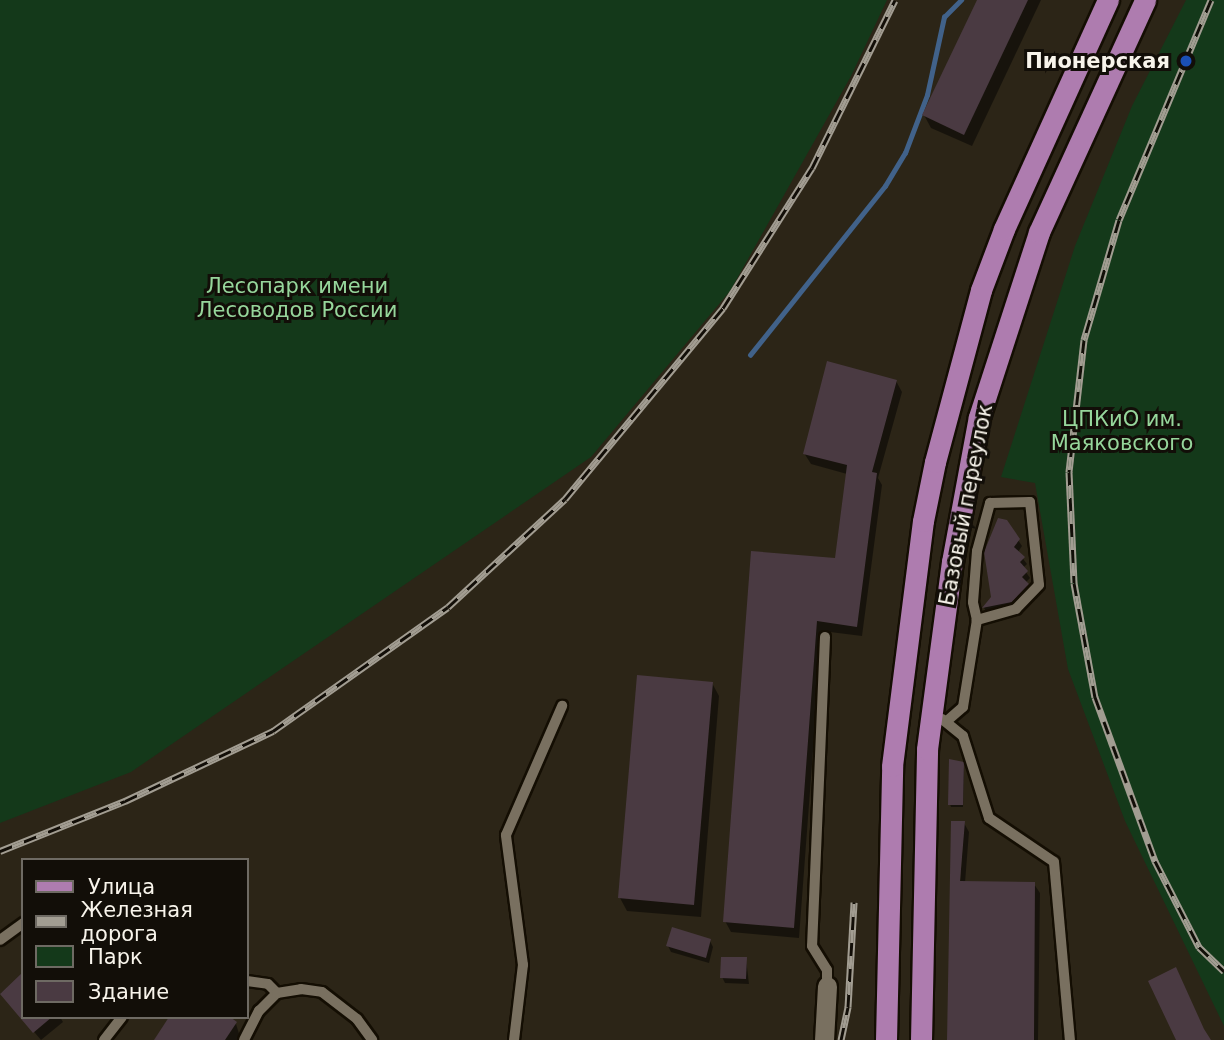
<!DOCTYPE html>
<meta charset="utf-8">
<style>
body{margin:0}
#map{position:relative;width:1224px;height:1040px;overflow:hidden;background:#2c2517;font-family:"DejaVu Sans",sans-serif}
div>[style]{position:absolute}
.green>*{inset:0;background:#14391a}
.shadow>*{inset:0;background:#0007}
.stream>*{height:4.5px;margin:-2.25px;padding:0 2.25px;transform-origin:2.25px;border-radius:2.25px;background:#41628a}
.building>*{inset:0;background:#4a3a42}
.roads{filter:drop-shadow(2px 0 #140e03) drop-shadow(-2px 0 #140e03) drop-shadow(0 2px #140e03) drop-shadow(0 -2px #140e03)}
.lane>*{height:10px;margin:-5px;padding:0 5px;transform-origin:5px;border-radius:5px;background:#797060}
.street>*{height:19px;margin:-9.5px;padding:0 9.5px;transform-origin:9.5px;border-radius:9.5px;background:#797060}
.primary>*{height:21px;margin:-10.5px;padding:0 10.5px;transform-origin:10.5px;border-radius:10.5px;background:#ae7caf}
.rail>*{height:7px;margin-top:-3.5px;transform-origin:0;background:repeating-linear-gradient(90deg,#120e08 0 13px,#a29d92 0 26px);box-sizing:border-box;border-block:2px solid #a29d92}
.dots>*{width:19px;height:19px;translate:-50% -50%;box-sizing:border-box;border:4px solid #120e08;border-radius:50%}
span{translate:-50% -50%;white-space:nowrap;text-align:center;line-height:1.15;-webkit-text-stroke:6px #120e08;paint-order:stroke}
.poi-label{font-size:21px;color:#f8f4eb;font-weight:700}
.right{translate:-100% -50%;text-align:right}
.park-label{font-size:21px;color:#96d69b}
.street-label{font-size:21px;color:#f8f4eb}
.legend{position:absolute;left:21px;top:858px;width:228px;height:161px;box-sizing:border-box;background:#120e08;border:2px solid #6e6a63;margin:0;padding:9px 12px;list-style:none;font-size:21px;color:#f8f4eb}
.legend li{display:flex;align-items:center;gap:14px;height:35px}
.legend b{width:35px;border:2px solid #6e6a63}
</style>
<div id="map">
<div class="green">
<i style="clip-path:polygon(0 0,887px 0,851px 76px,730px 291px,591px 457px,131px 772px,0 823px)"></i>
<i style="clip-path:polygon(1186px 0,1224px 0,1224px 1026px,1125px 821px,1068px 669px,1035px 483px,1001px 477px,1075px 246px,1132px 106px)"></i>
</div>
<div class="shadow">
<i style="clip-path:polygon(979px 0,1041px 0,972px 146px,931px 128px,924px 115px)"></i>
<i style="clip-path:polygon(896px 381px,902px 392px,878px 478px,882px 485px,862px 636px,822px 631px,799px 938px,731px 932px,725px 921px,753px 553px,837px 559px,847px 474px,811px 464px,804px 453px)"></i>
<i style="clip-path:polygon(1006px 522px,1022px 546px,1018px 552px,1027px 564px,1023px 568px,1030px 578px,1025px 583px,1031px 591px,1015px 608px,987px 613px,984px 608px,993px 598px)"></i>
<i style="clip-path:polygon(712px 683px,719px 696px,701px 917px,627px 911px,620px 898px)"></i>
<i style="clip-path:polygon(964px 766px,963px 807px,951px 807px,950px 804px)"></i>
<i style="clip-path:polygon(964px 823px,969px 832px,965px 883px,1034px 884px,1040px 893px,1038px 1040px,950px 1040px)"></i>
<i style="clip-path:polygon(710px 941px,713px 947px,709px 963px,671px 952px,668px 946px)"></i>
<i style="clip-path:polygon(746px 959px,749px 984px,725px 983px,722px 977px)"></i>
<i style="clip-path:polygon(23px 975px,23px 1017px,60px 1017px,63px 1022px,41px 1040px,1px 993px)"></i>
<i style="clip-path:polygon(236px 1024px,241px 1040px,156px 1040px)"></i>
</div>
<div class="stream">
<i style="left:750px;top:355px;width:216px;rotate:-51.4deg"></i>
<i style="left:885px;top:186px;width:39px;rotate:-59deg"></i>
<i style="left:905px;top:153px;width:62px;rotate:-69.2deg"></i>
<i style="left:927px;top:95px;width:80px;rotate:-77.7deg"></i>
<i style="left:944px;top:17px;width:24px;rotate:-45deg"></i>
</div>
<div class="building">
<i style="clip-path:polygon(977px 0,1028px 0,964px 135px,922px 115px)"></i>
<i style="clip-path:polygon(827px 361px,897px 380px,872px 472px,877px 473px,857px 627px,817px 621px,794px 928px,723px 922px,751px 551px,835px 558px,847px 465px,803px 454px)"></i>
<i style="clip-path:polygon(998px 518px,1007px 520px,1020px 539px,1014px 547px,1025px 557px,1020px 562px,1028px 571px,1022px 577px,1029px 584px,1012px 602px,982px 608px,991px 597px,984px 552px)"></i>
<i style="clip-path:polygon(637px 675px,713px 682px,694px 905px,618px 898px)"></i>
<i style="clip-path:polygon(949px 759px,964px 762px,963px 805px,948px 805px)"></i>
<i style="clip-path:polygon(951px 821px,965px 821px,960px 881px,1035px 882px,1034px 1040px,947px 1040px)"></i>
<i style="clip-path:polygon(672px 927px,711px 939px,706px 958px,666px 946px)"></i>
<i style="clip-path:polygon(721px 957px,747px 957px,746px 979px,720px 978px)"></i>
<i style="clip-path:polygon(1176px 967px,1204px 1029px,1211px 1040px,1176px 1040px,1148px 981px)"></i>
<i style="clip-path:polygon(23px 972px,23px 1017px,52px 1017px,33px 1033px,0 994px)"></i>
<i style="clip-path:polygon(169px 1017px,230px 1017px,237px 1022px,225px 1040px,154px 1040px)"></i>
</div>
<div class="roads">
<div class="lane">
<i style="left:825px;top:637px;width:309px;rotate:92.4deg"></i>
<i style="left:812px;top:946px;width:28px;rotate:58deg"></i>
<i style="left:827px;top:970px;width:16px;rotate:90deg"></i>
<i style="left:942px;top:719px;width:27px;rotate:39deg"></i>
<i style="left:963px;top:736px;width:86px;rotate:72.4deg"></i>
<i style="left:989px;top:818px;width:78px;rotate:34.1deg"></i>
<i style="left:1054px;top:862px;width:179px;rotate:84.9deg"></i>
<i style="left:948px;top:720px;width:20px;rotate:-41deg"></i>
<i style="left:963px;top:707px;width:88px;rotate:-80.9deg"></i>
<i style="left:977px;top:620px;width:18px;rotate:-103deg"></i>
<i style="left:973px;top:602px;width:51px;rotate:-85.5deg"></i>
<i style="left:977px;top:551px;width:50px;rotate:-74.8deg"></i>
<i style="left:990px;top:503px;width:40px;rotate:-1.4deg"></i>
<i style="left:1030px;top:502px;width:83px;rotate:83.8deg"></i>
<i style="left:1039px;top:585px;width:33px;rotate:134deg"></i>
<i style="left:1016px;top:609px;width:41px;rotate:164.2deg"></i>
<i style="left:0;top:940px;width:29px;rotate:-36deg"></i>
<i style="left:247px;top:981px;width:21px;rotate:8deg"></i>
<i style="left:268px;top:984px;width:13px;rotate:45deg"></i>
<i style="left:104px;top:1040px;width:29px;rotate:-52deg"></i>
<i style="left:244px;top:1040px;width:33px;rotate:-63deg"></i>
<i style="left:259px;top:1011px;width:25px;rotate:-45deg"></i>
<i style="left:277px;top:993px;width:24px;rotate:-9deg"></i>
<i style="left:301px;top:989px;width:21px;rotate:8deg"></i>
<i style="left:322px;top:992px;width:44px;rotate:37.6deg"></i>
<i style="left:357px;top:1019px;width:26px;rotate:54deg"></i>
<i style="left:514px;top:1040px;width:76px;rotate:-83.2deg"></i>
<i style="left:523px;top:965px;width:131px;rotate:-97.5deg"></i>
<i style="left:506px;top:835px;width:141px;rotate:-66.5deg"></i>
</div>
<div class="street">
<i style="left:824px;top:1040px;width:54px;rotate:-86.8deg"></i>
</div>
<div class="primary">
<i style="left:886px;top:1040px;width:274px;rotate:-88.7deg"></i>
<i style="left:892px;top:766px;width:247px;rotate:-82.8deg"></i>
<i style="left:923px;top:521px;width:60px;rotate:-78.5deg"></i>
<i style="left:935px;top:462px;width:178px;rotate:-75deg"></i>
<i style="left:981px;top:290px;width:65px;rotate:-69.3deg"></i>
<i style="left:1004px;top:229px;width:252px;rotate:-65.6deg"></i>
<i style="left:921px;top:1040px;width:291px;rotate:-88.8deg"></i>
<i style="left:927px;top:749px;width:189px;rotate:-82.4deg"></i>
<i style="left:952px;top:562px;width:147px;rotate:-79.5deg"></i>
<i style="left:979px;top:417px;width:194px;rotate:-72deg"></i>
<i style="left:1039px;top:232px;width:255px;rotate:-65.4deg"></i>
</div>
</div>
<div class="rail">
<i style="left:1211px;top:0;width:238px;rotate:112.7deg"></i>
<i style="left:1119px;top:220px;width:125px;rotate:106.3deg"></i>
<i style="left:1084px;top:340px;width:133px;rotate:96.5deg"></i>
<i style="left:1069px;top:472px;width:111px;rotate:87.4deg"></i>
<i style="left:1074px;top:583px;width:116px;rotate:79.6deg"></i>
<i style="left:1095px;top:697px;width:175px;rotate:69.9deg"></i>
<i style="left:1155px;top:861px;width:97px;rotate:62.9deg"></i>
<i style="left:1199px;top:947px;width:35px;rotate:44deg"></i>
<i style="left:0;top:851px;width:135px;rotate:-21.8deg"></i>
<i style="left:125px;top:801px;width:164px;rotate:-25.3deg"></i>
<i style="left:273px;top:731px;width:214px;rotate:-35.3deg"></i>
<i style="left:448px;top:607px;width:159px;rotate:-42.7deg"></i>
<i style="left:565px;top:499px;width:248px;rotate:-50.4deg"></i>
<i style="left:723px;top:308px;width:166px;rotate:-57.6deg"></i>
<i style="left:812px;top:168px;width:187px;rotate:-63.7deg"></i>
<i style="left:841px;top:1040px;width:34px;rotate:-78deg"></i>
<i style="left:848px;top:1007px;width:105px;rotate:-86.7deg"></i>
</div>
<div class="dots">
<i style="left:1186px;top:61px;background:#1a4fb4"></i>
</div>
<div class="poi-label">
<span class="right" style="left:1170px;top:61px">Пионерская</span>
</div>
<div class="park-label">
<span style="left:297px;top:298px">Лесопарк имени<br>Лесоводов России</span>
<span style="left:1122px;top:431px">ЦПКиО им.<br>Маяковского</span>
</div>
<div class="street-label">
<span style="left:966px;top:505px;rotate:-79deg">Базовый переулок</span>
</div>
<ul class="legend">
<li><b style="height:9px;background:#ae7caf"></b>Улица</li>
<li><b style="height:9px;background:#a29d92"></b>Железная дорога</li>
<li><b style="height:19px;background:#14391a"></b>Парк</li>
<li><b style="height:19px;background:#4a3a42"></b>Здание</li>
</ul>
</div>
